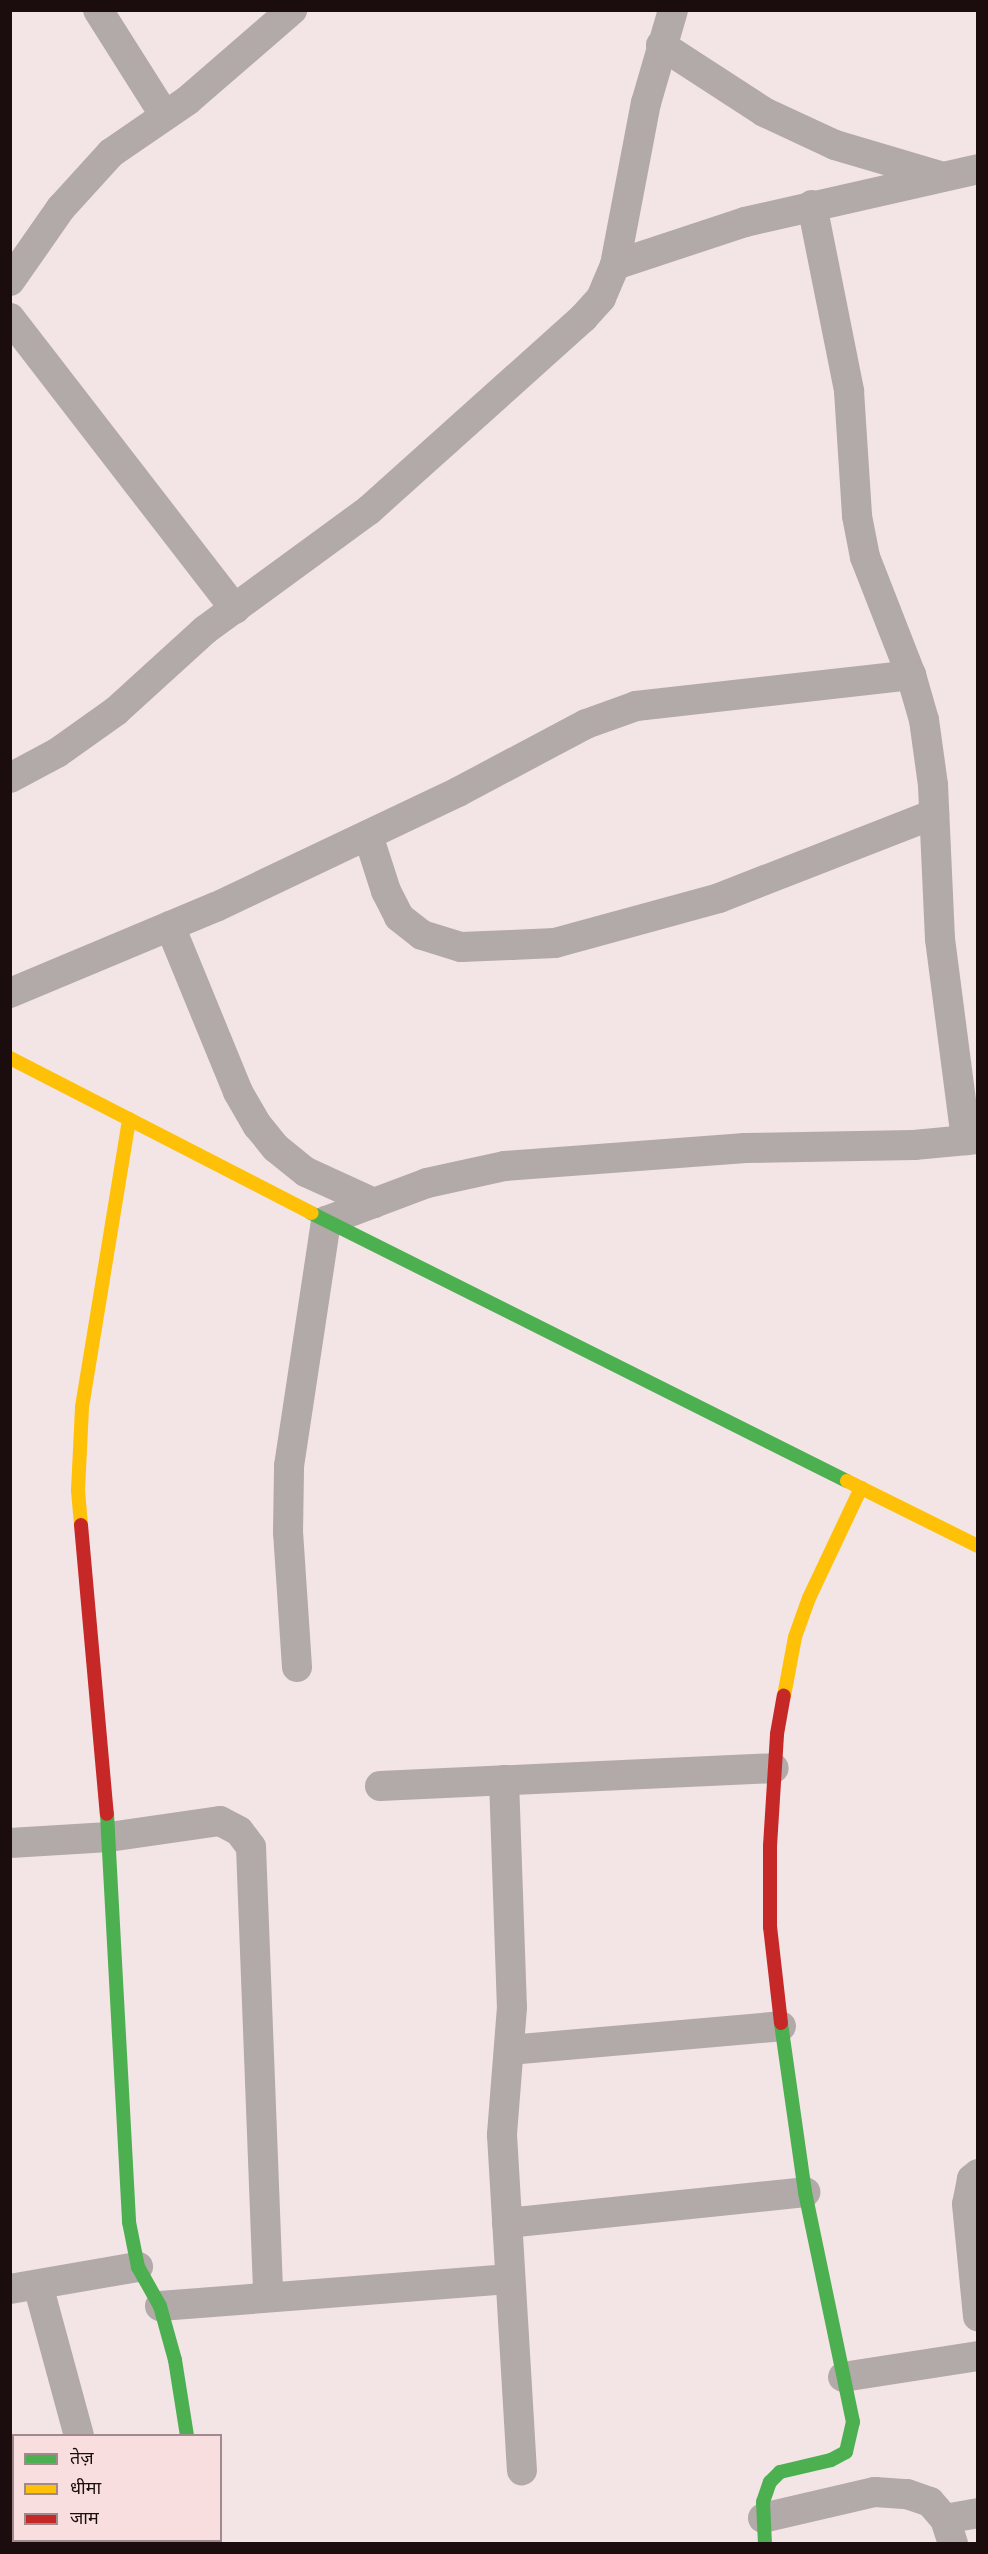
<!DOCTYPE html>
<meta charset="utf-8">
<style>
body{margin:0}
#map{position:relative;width:988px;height:2554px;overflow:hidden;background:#f3e4e5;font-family:"Roboto Serif","Noto Sans Devanagari",serif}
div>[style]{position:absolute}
.street>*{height:30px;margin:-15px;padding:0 15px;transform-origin:15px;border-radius:15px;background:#b2a9a9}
.fast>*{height:14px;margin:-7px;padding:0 7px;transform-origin:7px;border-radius:7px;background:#4caf50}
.slow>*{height:14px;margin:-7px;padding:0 7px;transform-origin:7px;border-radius:7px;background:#ffc107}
.jam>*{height:14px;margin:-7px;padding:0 7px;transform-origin:7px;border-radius:7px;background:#c62828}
span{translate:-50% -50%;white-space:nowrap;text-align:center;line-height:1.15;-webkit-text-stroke:4.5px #f9dedf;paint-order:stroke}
.frame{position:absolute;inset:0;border:12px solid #1b0d0d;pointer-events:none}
.legend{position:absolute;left:12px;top:2434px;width:210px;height:108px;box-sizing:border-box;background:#f9dedf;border:2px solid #a08a8b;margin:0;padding:8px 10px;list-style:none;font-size:18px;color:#1b0d0d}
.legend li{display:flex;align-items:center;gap:12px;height:30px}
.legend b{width:30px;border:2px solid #a08a8b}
</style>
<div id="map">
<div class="street">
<i style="left:98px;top:10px;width:125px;rotate:57.7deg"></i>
<i style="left:661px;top:45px;width:123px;rotate:33deg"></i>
<i style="left:764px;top:112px;width:78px;rotate:24.9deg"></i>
<i style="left:835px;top:145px;width:109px;rotate:16.4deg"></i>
<i style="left:812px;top:205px;width:190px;rotate:78.7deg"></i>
<i style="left:849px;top:391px;width:125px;rotate:86.3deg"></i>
<i style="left:857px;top:516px;width:42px;rotate:79deg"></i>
<i style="left:865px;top:557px;width:127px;rotate:68.7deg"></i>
<i style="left:911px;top:675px;width:47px;rotate:73.9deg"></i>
<i style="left:924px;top:720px;width:66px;rotate:82.1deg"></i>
<i style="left:933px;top:785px;width:154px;rotate:87.4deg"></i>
<i style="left:940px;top:939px;width:203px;rotate:82.6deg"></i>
<i style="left:615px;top:265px;width:137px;rotate:-18.3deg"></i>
<i style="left:745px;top:222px;width:239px;rotate:-12.8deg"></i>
<i style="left:10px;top:281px;width:89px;rotate:-55.1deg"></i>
<i style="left:61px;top:208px;width:74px;rotate:-47.7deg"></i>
<i style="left:111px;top:153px;width:93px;rotate:-34.5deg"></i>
<i style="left:188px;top:100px;width:138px;rotate:-40.9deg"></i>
<i style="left:10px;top:318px;width:368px;rotate:52.3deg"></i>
<i style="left:10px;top:778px;width:53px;rotate:-28deg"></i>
<i style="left:57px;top:753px;width:72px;rotate:-35.4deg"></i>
<i style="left:116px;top:711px;width:120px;rotate:-42.3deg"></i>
<i style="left:205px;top:630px;width:203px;rotate:-36.2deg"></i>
<i style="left:369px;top:510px;width:288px;rotate:-41.9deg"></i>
<i style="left:583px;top:318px;width:27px;rotate:-48deg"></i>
<i style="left:601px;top:298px;width:36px;rotate:-67deg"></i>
<i style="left:615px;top:265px;width:165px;rotate:-79.2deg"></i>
<i style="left:646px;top:103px;width:97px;rotate:-73.8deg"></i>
<i style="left:368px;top:835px;width:59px;rotate:72.2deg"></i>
<i style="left:386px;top:891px;width:29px;rotate:63deg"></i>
<i style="left:399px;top:917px;width:29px;rotate:38deg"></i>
<i style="left:422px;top:935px;width:41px;rotate:17.1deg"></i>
<i style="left:461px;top:947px;width:50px;rotate:-2.3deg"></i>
<i style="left:511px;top:945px;width:44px;rotate:-2.6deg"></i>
<i style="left:555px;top:943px;width:170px;rotate:-15.3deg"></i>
<i style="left:719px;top:898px;width:231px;rotate:-21.3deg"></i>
<i style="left:170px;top:926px;width:179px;rotate:67.7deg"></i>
<i style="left:238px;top:1092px;width:39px;rotate:60deg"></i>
<i style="left:258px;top:1126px;width:28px;rotate:51deg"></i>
<i style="left:276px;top:1148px;width:38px;rotate:39deg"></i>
<i style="left:306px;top:1172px;width:75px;rotate:24.5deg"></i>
<i style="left:10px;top:993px;width:223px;rotate:-22.7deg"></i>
<i style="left:216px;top:907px;width:268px;rotate:-25.4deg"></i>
<i style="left:458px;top:792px;width:145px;rotate:-28deg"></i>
<i style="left:586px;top:724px;width:53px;rotate:-19.8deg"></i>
<i style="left:636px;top:706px;width:277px;rotate:-6.4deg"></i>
<i style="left:297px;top:1667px;width:134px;rotate:-93.8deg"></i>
<i style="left:288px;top:1533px;width:67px;rotate:-89.1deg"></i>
<i style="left:289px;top:1466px;width:248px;rotate:-81.4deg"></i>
<i style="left:326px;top:1221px;width:108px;rotate:-20.6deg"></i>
<i style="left:427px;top:1183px;width:80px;rotate:-12.3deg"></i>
<i style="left:505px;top:1166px;width:241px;rotate:-4.3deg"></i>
<i style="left:745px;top:1148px;width:169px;rotate:-1deg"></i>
<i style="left:914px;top:1145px;width:64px;rotate:-5.4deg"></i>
<i style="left:504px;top:1780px;width:227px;rotate:88deg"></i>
<i style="left:512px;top:2007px;width:128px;rotate:94.5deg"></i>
<i style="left:502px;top:2135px;width:336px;rotate:86.6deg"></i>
<i style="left:380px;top:1786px;width:394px;rotate:-2.6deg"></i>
<i style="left:10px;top:1843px;width:99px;rotate:-3.5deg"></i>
<i style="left:109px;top:1837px;width:112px;rotate:-8.2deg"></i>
<i style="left:220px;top:1821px;width:21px;rotate:28deg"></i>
<i style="left:239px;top:1831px;width:20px;rotate:53deg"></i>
<i style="left:251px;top:1847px;width:450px;rotate:87.8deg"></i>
<i style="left:509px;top:2050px;width:273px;rotate:-5deg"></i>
<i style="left:978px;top:2174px;width:8px;rotate:140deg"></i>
<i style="left:972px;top:2179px;width:25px;rotate:101deg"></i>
<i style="left:967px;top:2204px;width:113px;rotate:84.4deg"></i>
<i style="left:507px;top:2223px;width:300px;rotate:-5.9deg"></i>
<i style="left:38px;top:2285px;width:156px;rotate:74.8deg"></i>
<i style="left:10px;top:2289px;width:130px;rotate:-9.8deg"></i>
<i style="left:160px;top:2306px;width:351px;rotate:-4.4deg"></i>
<i style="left:843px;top:2377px;width:137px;rotate:-8.8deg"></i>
<i style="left:763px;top:2518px;width:115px;rotate:-13.1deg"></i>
<i style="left:875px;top:2492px;width:32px;rotate:4deg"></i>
<i style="left:907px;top:2494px;width:24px;rotate:19deg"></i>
<i style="left:930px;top:2502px;width:23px;rotate:49deg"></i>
<i style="left:945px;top:2519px;width:26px;rotate:72deg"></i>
<i style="left:945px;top:2519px;width:34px;rotate:-10deg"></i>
<i style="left:98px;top:2540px;width:4px;rotate:90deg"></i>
<i style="left:200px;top:2540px;width:4px;rotate:76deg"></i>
</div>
<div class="fast">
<i style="left:311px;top:1213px;width:599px;rotate:26.57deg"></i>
<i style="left:107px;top:1814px;width:409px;rotate:86.9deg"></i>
<i style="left:129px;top:2222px;width:46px;rotate:78.7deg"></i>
<i style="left:138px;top:2267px;width:45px;rotate:60.6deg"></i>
<i style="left:160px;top:2306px;width:56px;rotate:74.5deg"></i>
<i style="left:175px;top:2360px;width:77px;rotate:81deg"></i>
<i style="left:765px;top:2544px;width:42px;rotate:-92.7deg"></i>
<i style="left:763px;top:2502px;width:21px;rotate:-71deg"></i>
<i style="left:770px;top:2482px;width:14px;rotate:-45deg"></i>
<i style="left:780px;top:2472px;width:52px;rotate:-13.2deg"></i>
<i style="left:831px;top:2460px;width:17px;rotate:-28deg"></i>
<i style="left:846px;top:2452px;width:31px;rotate:-77deg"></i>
<i style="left:853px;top:2422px;width:235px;rotate:-101.8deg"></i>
<i style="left:805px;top:2192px;width:171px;rotate:-98.1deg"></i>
</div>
<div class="slow">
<i style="left:10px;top:1058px;width:339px;rotate:27.2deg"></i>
<i style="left:847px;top:1481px;width:146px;rotate:26.4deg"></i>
<i style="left:81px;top:1525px;width:35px;rotate:-95deg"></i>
<i style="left:78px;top:1490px;width:83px;rotate:-87.2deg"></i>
<i style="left:82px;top:1407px;width:292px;rotate:-80.7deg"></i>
<i style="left:784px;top:1696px;width:60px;rotate:-79.4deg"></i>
<i style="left:795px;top:1637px;width:41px;rotate:-70.3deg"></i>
<i style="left:809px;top:1598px;width:122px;rotate:-64.7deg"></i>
</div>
<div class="jam">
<i style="left:81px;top:1525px;width:290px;rotate:84.9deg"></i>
<i style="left:781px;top:2023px;width:97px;rotate:-96.5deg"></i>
<i style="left:770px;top:1927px;width:81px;rotate:-90deg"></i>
<i style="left:770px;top:1846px;width:112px;rotate:-86.4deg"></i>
<i style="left:777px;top:1734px;width:39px;rotate:-80deg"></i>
</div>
<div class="frame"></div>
<ul class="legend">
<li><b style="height:8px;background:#4caf50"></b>तेज़</li>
<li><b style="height:8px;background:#ffc107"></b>धीमा</li>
<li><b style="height:8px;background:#c62828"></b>जाम</li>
</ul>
</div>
